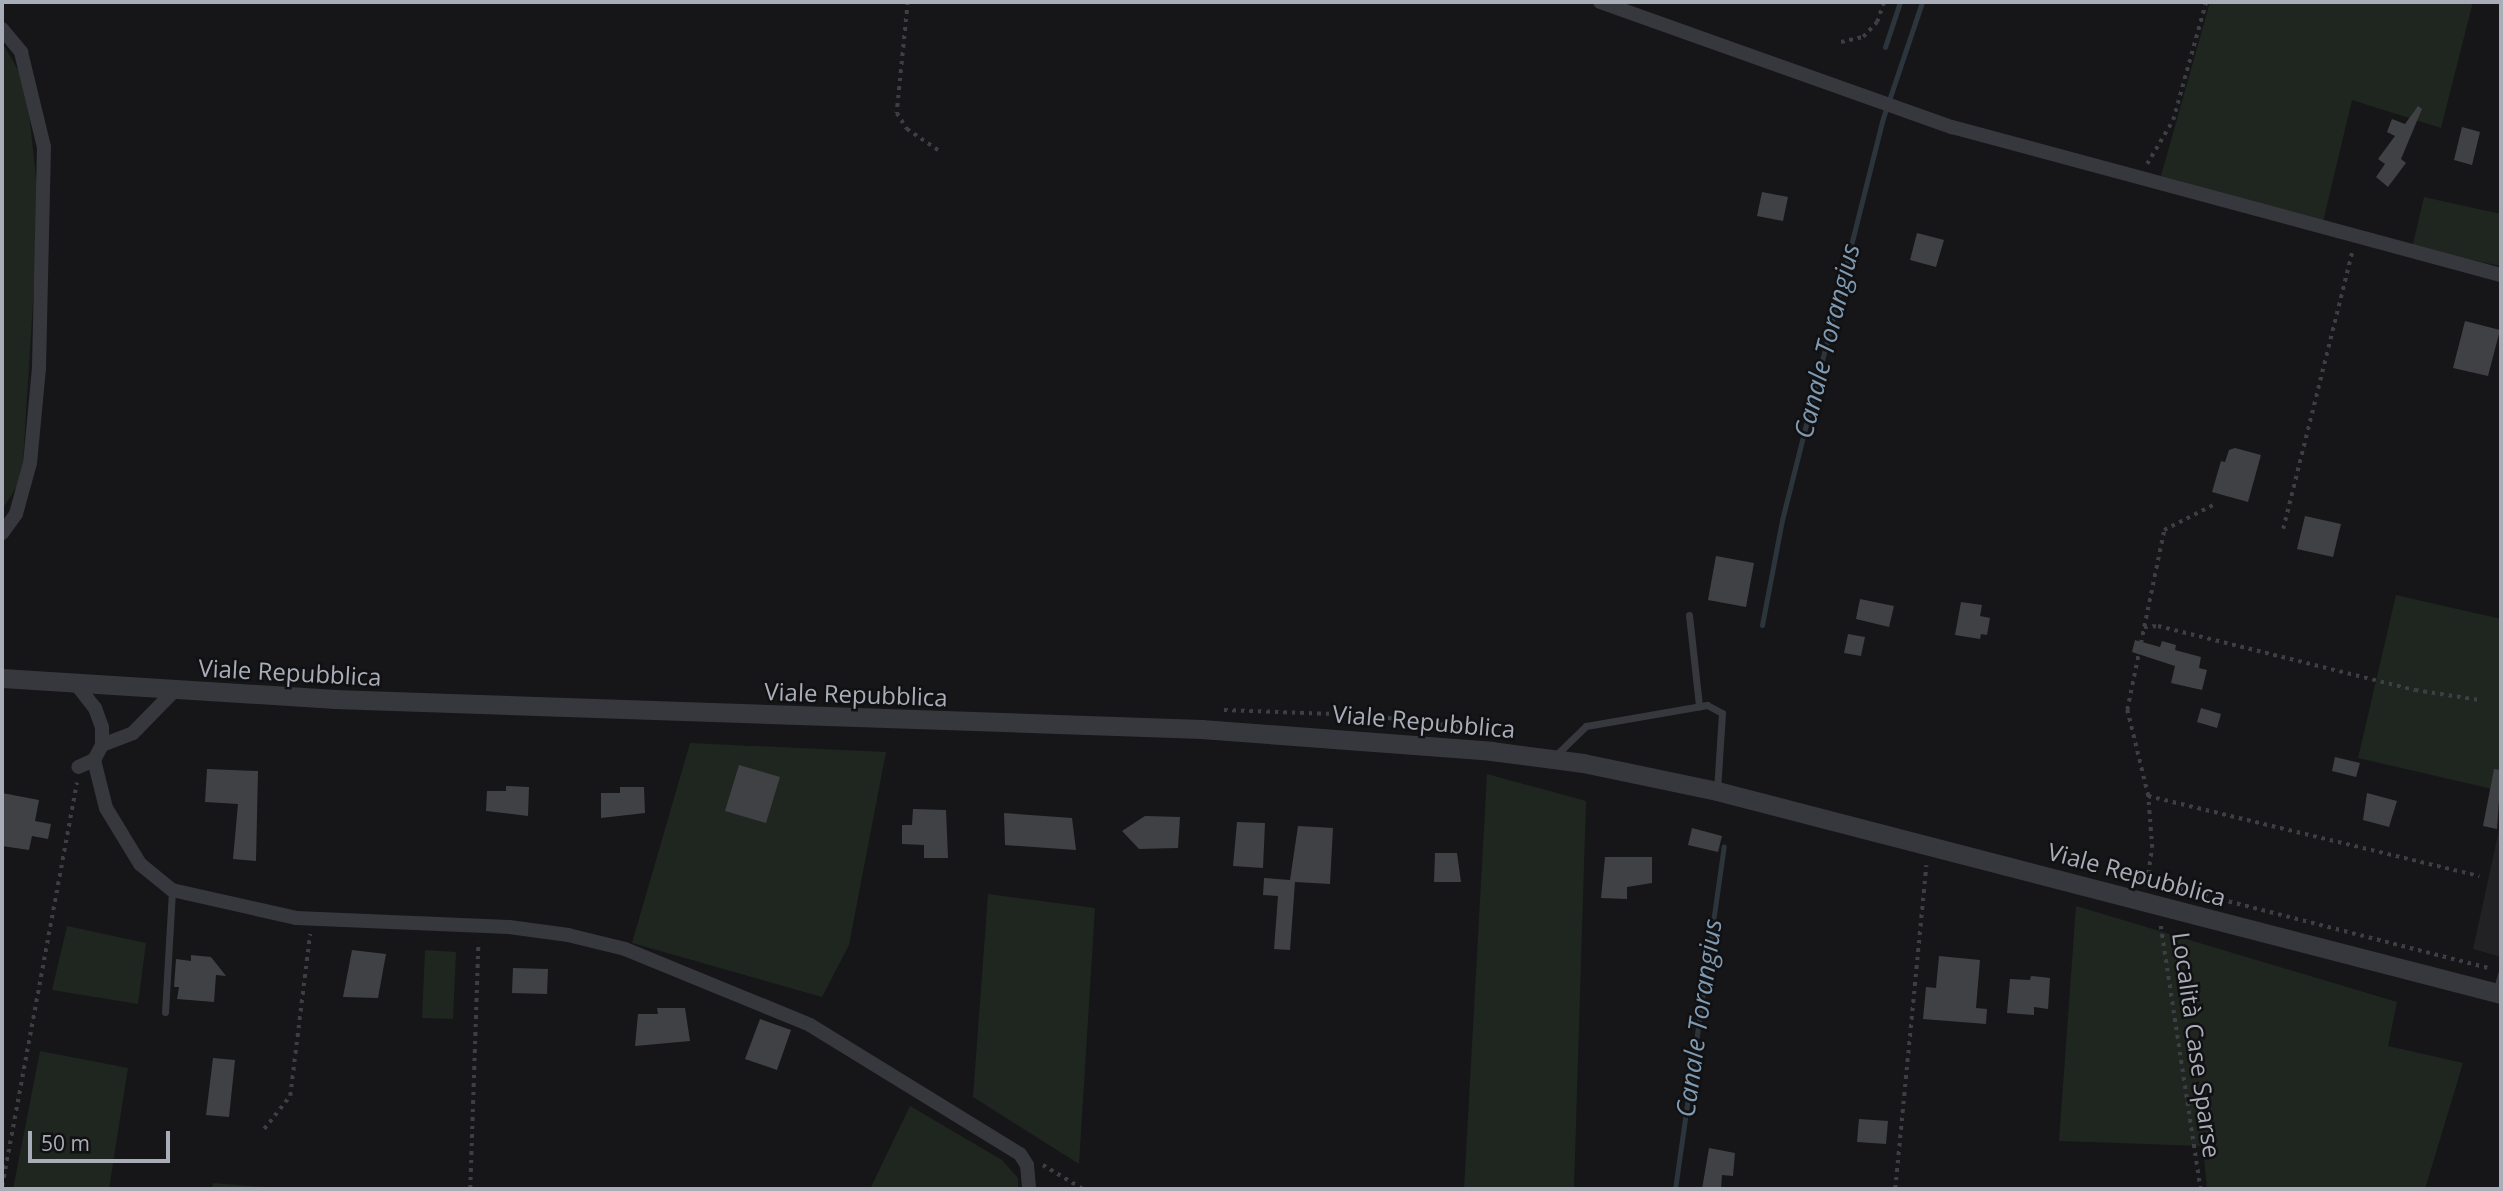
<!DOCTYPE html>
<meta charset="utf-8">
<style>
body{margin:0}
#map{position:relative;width:2503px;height:1191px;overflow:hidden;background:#161618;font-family:"Open Sans",sans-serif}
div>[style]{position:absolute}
.built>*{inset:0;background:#222225}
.green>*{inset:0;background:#1e261f}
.stream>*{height:5px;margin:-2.5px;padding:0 2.5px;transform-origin:2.5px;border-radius:2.5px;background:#2c353c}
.building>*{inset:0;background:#404145}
.path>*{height:3.5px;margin-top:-1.75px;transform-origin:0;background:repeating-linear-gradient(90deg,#3d3f44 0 3.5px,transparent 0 8.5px)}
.service>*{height:7px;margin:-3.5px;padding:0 3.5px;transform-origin:3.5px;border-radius:3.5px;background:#37383d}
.minor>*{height:14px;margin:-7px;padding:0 7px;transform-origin:7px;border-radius:7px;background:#37383d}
.tertiary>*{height:19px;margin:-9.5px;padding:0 9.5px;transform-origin:9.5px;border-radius:9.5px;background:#37383d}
span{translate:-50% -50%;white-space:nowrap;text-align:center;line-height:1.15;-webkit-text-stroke:5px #111113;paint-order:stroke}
.street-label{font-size:24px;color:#a8adb8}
.water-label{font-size:26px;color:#7f9bb3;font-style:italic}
.frame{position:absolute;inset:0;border:4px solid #a8adb8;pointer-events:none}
.scale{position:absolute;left:28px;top:1131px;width:142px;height:32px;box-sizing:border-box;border:4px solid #a8adb8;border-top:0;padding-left:9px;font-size:21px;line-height:24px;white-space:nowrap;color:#a8adb8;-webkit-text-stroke:5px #111113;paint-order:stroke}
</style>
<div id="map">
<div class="built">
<i style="clip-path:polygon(2501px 821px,2501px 957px,2473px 949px)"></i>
</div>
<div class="green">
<i style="clip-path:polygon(2210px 2px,2473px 2px,2441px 128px,2352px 100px,2323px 222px,2161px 176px)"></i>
<i style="clip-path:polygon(2px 42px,26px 84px,39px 206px,22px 478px,2px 510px)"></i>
<i style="clip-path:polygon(2424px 197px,2501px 214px,2501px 266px,2412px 248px)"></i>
<i style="clip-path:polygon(2396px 595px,2501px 619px,2501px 791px,2358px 758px)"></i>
<i style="clip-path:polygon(690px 743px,886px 752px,849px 945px,822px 997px,632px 943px)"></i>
<i style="clip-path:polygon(1487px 774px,1586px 801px,1574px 1189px,1464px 1189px)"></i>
<i style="clip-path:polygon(988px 894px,1095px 908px,1079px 1164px,973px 1097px)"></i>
<i style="clip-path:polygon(2076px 906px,2397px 1002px,2388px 1046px,2463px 1063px,2425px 1189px,2207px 1189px,2203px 1146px,2059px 1141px)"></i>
<i style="clip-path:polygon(67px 926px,146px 943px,138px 1004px,52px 990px)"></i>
<i style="clip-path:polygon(425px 950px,456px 952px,453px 1019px,422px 1018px)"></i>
<i style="clip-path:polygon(40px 1051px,128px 1068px,109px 1189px,13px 1189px)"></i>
<i style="clip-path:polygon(910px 1106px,1002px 1160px,1018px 1178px,1018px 1189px,870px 1189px)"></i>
<i style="clip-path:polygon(213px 1183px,286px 1189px,212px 1189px)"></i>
</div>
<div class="stream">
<i style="left:1885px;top:47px;width:47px;rotate:-71.6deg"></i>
<i style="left:1762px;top:625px;width:107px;rotate:-79.2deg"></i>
<i style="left:1782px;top:520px;width:414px;rotate:-75.9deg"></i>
<i style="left:1883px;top:118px;width:122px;rotate:-71.4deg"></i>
<i style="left:1675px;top:1189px;width:346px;rotate:-81.9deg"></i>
</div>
<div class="building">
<i style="clip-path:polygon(2418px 106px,2422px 109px,2401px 159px,2406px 163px,2388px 187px,2376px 177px,2385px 164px,2378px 159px,2395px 136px,2387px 132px,2392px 119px,2405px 124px)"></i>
<i style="clip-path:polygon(2462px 127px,2480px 132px,2472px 165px,2454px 160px)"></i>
<i style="clip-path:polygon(1762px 192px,1788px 197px,1783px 221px,1757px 216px)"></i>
<i style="clip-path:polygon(1917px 233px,1944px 240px,1936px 267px,1910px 260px)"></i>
<i style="clip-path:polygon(2465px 321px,2500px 330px,2488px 376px,2453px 368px)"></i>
<i style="clip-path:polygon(2235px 448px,2261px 455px,2248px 502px,2212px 492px,2221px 461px,2225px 462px,2229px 450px)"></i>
<i style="clip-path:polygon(2305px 516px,2341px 524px,2333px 557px,2297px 549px)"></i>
<i style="clip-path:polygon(1716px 556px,1754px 563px,1746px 607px,1708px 600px)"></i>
<i style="clip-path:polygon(1860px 599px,1894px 606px,1889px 627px,1856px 619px)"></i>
<i style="clip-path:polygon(1961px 602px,1982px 605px,1980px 616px,1990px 618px,1987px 635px,1981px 634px,1980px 639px,1955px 635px)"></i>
<i style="clip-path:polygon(1848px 634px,1865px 637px,1861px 656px,1844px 653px)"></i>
<i style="clip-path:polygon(2135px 640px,2160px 647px,2162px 641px,2176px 645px,2175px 650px,2201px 657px,2199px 668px,2207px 670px,2202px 690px,2171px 683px,2175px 666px,2132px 652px)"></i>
<i style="clip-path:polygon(2201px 708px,2221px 714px,2217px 728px,2197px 722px)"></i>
<i style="clip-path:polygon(2335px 757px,2360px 763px,2356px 777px,2332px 771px)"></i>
<i style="clip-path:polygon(739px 765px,780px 777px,766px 823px,725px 811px)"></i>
<i style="clip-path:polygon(207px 769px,258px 771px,256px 861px,233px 859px,238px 804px,205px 802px)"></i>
<i style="clip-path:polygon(2494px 769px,2501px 770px,2497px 829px,2483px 826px)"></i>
<i style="clip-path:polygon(506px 786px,529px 787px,528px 816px,486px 811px,487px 791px,506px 791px)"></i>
<i style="clip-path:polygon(620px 787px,644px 787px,645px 813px,601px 818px,601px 793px,620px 793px)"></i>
<i style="clip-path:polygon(2px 793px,39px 800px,35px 821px,51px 824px,48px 839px,32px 836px,29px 850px,2px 846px)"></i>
<i style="clip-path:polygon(2367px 793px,2397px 801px,2389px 827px,2363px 820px)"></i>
<i style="clip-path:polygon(913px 809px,946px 810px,948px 858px,924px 858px,924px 845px,902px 844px,902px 825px,912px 825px)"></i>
<i style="clip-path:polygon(1004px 813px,1072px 818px,1076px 850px,1005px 845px)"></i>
<i style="clip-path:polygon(1145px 816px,1180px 817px,1178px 848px,1139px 849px,1122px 831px)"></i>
<i style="clip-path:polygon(1237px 822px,1265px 823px,1263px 868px,1233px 866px)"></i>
<i style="clip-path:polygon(1298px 826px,1333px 828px,1330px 884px,1295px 882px,1290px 950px,1274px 949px,1278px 896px,1263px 895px,1264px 878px,1290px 880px)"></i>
<i style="clip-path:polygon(1692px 828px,1722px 836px,1718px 852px,1688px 845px)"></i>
<i style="clip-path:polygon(1435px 853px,1457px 853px,1461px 882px,1434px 882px)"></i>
<i style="clip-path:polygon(1605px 857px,1652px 857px,1652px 883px,1627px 887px,1627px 899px,1601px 898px)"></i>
<i style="clip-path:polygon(352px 950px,386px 954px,378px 998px,343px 997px)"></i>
<i style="clip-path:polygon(191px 955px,211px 957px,226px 976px,216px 975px,214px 1002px,177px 999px,179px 987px,174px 987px,176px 959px,191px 961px)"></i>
<i style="clip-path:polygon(1939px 956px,1980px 960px,1976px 1008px,1987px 1009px,1986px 1024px,1923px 1019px,1926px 987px,1936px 988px)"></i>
<i style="clip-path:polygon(513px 968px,548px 969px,547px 994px,512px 993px)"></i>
<i style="clip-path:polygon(2031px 976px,2050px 978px,2048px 1009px,2034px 1007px,2034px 1015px,2007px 1013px,2010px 979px,2030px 980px)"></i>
<i style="clip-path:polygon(657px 1008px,685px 1008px,690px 1041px,635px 1046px,638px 1014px,658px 1014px)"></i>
<i style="clip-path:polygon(760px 1019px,791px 1030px,777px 1070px,745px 1059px)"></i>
<i style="clip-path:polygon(213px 1058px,235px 1060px,229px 1117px,206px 1115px)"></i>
<i style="clip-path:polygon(1859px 1119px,1888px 1121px,1886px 1144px,1857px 1142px)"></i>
<i style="clip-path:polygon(1709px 1148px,1735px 1153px,1733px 1176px,1722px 1175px,1721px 1189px,1702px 1189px)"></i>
</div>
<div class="path">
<i style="left:908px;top:2px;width:112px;rotate:95.7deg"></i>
<i style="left:897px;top:113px;width:19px;rotate:58deg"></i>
<i style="left:907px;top:129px;width:40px;rotate:34deg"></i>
<i style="left:1841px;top:42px;width:23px;rotate:-13deg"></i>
<i style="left:1863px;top:37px;width:21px;rotate:-47deg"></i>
<i style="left:1877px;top:22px;width:21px;rotate:-71deg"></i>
<i style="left:2147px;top:164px;width:51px;rotate:-59.4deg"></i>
<i style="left:2173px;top:120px;width:123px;rotate:-74.4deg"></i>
<i style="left:2283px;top:529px;width:289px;rotate:-76deg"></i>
<i style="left:2144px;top:627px;width:99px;rotate:-78.3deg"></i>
<i style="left:2164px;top:530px;width:59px;rotate:-27deg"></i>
<i style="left:1224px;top:710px;width:139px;rotate:2.1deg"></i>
<i style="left:1363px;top:715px;width:116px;rotate:6.9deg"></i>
<i style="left:2148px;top:796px;width:341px;rotate:13.6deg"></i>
<i style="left:2130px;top:876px;width:371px;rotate:14.4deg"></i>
<i style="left:2147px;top:882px;width:34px;rotate:-82deg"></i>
<i style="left:2152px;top:848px;width:52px;rotate:-94.4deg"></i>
<i style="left:2148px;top:796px;width:89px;rotate:-103.7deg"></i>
<i style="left:2127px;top:710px;width:85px;rotate:-78.4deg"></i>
<i style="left:2144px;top:627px;width:14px;rotate:-4deg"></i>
<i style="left:2158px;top:626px;width:265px;rotate:14deg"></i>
<i style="left:2415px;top:690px;width:65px;rotate:8.9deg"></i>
<i style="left:2161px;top:926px;width:266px;rotate:81.4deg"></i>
<i style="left:264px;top:1129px;width:42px;rotate:-51.8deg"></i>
<i style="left:290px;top:1096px;width:163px;rotate:-83deg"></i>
<i style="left:1043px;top:1165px;width:47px;rotate:31deg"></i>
<i style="left:2px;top:1186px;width:410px;rotate:-79.5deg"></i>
<i style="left:470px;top:1189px;width:247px;rotate:-88.1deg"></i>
<i style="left:1895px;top:1189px;width:325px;rotate:-84.5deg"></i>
</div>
<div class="service">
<i style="left:1689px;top:615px;width:92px;rotate:83.7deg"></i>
<i style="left:1555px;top:756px;width:43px;rotate:-44.1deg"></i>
<i style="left:1586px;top:726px;width:123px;rotate:-9.8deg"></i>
<i style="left:1707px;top:705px;width:17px;rotate:28deg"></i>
<i style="left:1722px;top:713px;width:78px;rotate:93.7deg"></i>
<i style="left:2496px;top:992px;width:19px;rotate:-74deg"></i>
<i style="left:165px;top:1012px;width:121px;rotate:-86.7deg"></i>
</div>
<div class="minor">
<i style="left:1600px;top:2px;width:374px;rotate:19.6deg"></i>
<i style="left:1952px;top:127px;width:569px;rotate:15.09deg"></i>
<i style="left:2px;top:29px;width:30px;rotate:50deg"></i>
<i style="left:21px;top:52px;width:98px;rotate:76.4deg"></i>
<i style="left:44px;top:147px;width:221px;rotate:91.3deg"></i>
<i style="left:39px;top:368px;width:95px;rotate:95.4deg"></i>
<i style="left:30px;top:463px;width:53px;rotate:105.4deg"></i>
<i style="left:16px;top:514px;width:24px;rotate:126deg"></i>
<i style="left:76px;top:684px;width:31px;rotate:52deg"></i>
<i style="left:95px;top:708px;width:20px;rotate:70deg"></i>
<i style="left:102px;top:727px;width:18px;rotate:90deg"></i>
<i style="left:102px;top:745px;width:17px;rotate:118deg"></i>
<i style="left:94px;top:760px;width:17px;rotate:156deg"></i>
<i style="left:102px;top:745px;width:33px;rotate:-21deg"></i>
<i style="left:133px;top:733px;width:60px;rotate:-45.7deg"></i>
<i style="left:94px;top:760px;width:49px;rotate:76deg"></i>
<i style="left:106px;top:808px;width:66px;rotate:58.7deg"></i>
<i style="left:140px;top:864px;width:41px;rotate:39.1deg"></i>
<i style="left:172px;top:890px;width:127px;rotate:12.7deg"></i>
<i style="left:296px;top:918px;width:213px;rotate:2.4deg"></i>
<i style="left:509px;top:927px;width:60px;rotate:7.7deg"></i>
<i style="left:568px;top:935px;width:59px;rotate:13.8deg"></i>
<i style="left:625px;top:949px;width:200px;rotate:22.3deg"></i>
<i style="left:810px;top:1025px;width:246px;rotate:31.6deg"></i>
<i style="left:1020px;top:1154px;width:13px;rotate:58deg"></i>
<i style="left:1027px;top:1165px;width:24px;rotate:85deg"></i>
</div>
<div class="tertiary">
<i style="left:2px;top:678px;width:334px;rotate:3.6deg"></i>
<i style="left:335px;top:699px;width:867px;rotate:1.98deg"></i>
<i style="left:1201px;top:729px;width:291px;rotate:4.3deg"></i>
<i style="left:1491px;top:751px;width:93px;rotate:7.4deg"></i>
<i style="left:1583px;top:763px;width:137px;rotate:11.8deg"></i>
<i style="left:1717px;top:791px;width:810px;rotate:14.52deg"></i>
</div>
<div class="street-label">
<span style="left:290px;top:672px;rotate:3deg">Viale Repubblica</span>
<span style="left:856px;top:694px;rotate:2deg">Viale Repubblica</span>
<span style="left:1424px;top:721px;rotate:5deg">Viale Repubblica</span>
<span style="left:2137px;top:874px;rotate:15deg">Viale Repubblica</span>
<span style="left:2197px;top:1045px;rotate:82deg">Località Case Sparse</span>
</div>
<div class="water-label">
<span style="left:1827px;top:341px;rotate:-76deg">Canale Torangius</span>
<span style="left:1699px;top:1018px;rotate:-82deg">Canale Torangius</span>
</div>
<div class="frame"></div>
<div class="scale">50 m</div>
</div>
